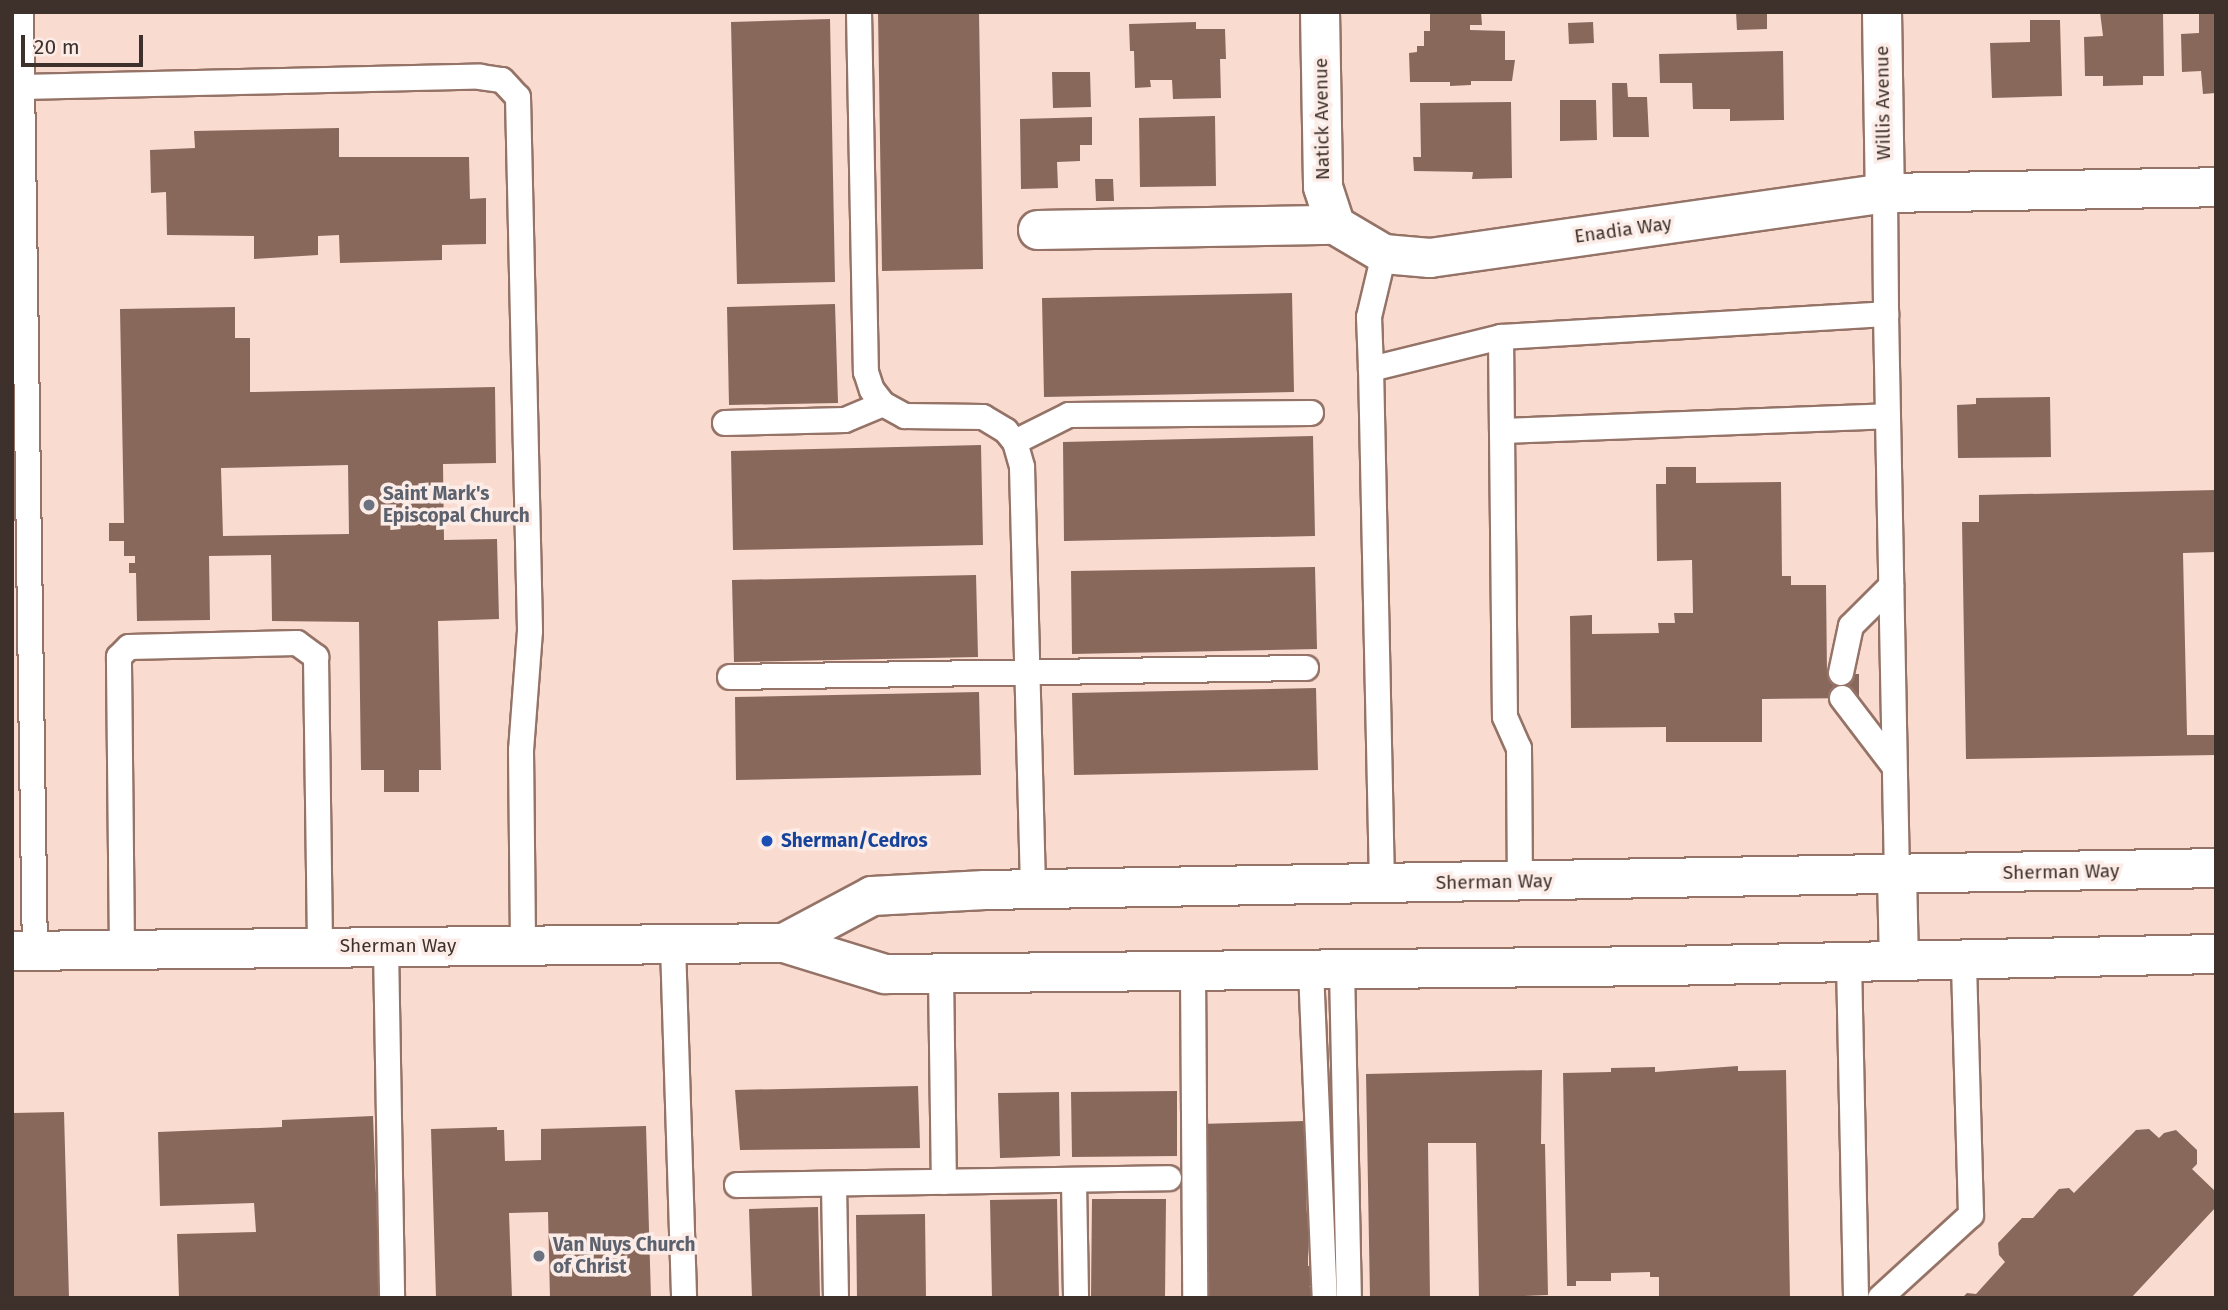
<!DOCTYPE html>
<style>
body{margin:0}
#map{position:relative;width:2228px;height:1310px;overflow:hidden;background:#fadbd0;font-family:"Fira Sans",sans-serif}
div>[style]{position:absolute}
.building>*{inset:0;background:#89685c}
.roads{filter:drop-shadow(2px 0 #957367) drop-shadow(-2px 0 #957367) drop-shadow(0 2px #957367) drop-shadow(0 -2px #957367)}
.service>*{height:24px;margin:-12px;padding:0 12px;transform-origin:12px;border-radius:12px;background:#fff}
.minor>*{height:38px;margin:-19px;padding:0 19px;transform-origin:19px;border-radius:19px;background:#fff}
.primary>*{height:38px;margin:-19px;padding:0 19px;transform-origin:19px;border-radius:19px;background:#fff}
.dots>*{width:19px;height:19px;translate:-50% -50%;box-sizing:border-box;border:4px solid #fcece7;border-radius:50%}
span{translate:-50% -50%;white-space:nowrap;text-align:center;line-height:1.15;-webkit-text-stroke:7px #fcece7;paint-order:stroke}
.street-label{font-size:19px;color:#3e302a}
.worship-label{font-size:19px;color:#5b616d;font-weight:700}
.left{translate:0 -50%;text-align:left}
.transit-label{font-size:19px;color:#164399;font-weight:700}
.frame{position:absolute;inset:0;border:14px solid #3e302a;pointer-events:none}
.scale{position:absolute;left:21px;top:35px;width:122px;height:32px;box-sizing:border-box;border:4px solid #3e302a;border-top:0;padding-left:9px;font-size:21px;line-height:24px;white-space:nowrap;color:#3e302a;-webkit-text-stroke:5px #fcece7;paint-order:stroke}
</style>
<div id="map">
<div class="building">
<i style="clip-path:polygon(878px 12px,979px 12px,983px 269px,882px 271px)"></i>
<i style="clip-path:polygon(1481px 12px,1482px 25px,1470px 25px,1470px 30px,1505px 31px,1505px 60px,1515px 60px,1512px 81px,1471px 81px,1471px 85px,1450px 86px,1450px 82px,1410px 82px,1409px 53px,1417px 52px,1417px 46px,1424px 46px,1424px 31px,1430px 31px,1430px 13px)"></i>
<i style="clip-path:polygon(1736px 12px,1767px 12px,1767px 29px,1737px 30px)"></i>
<i style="clip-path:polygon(2100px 12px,2163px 12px,2164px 76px,2143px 76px,2143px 85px,2103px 86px,2103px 76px,2085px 76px,2084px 37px,2103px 36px)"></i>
<i style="clip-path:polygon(2199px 12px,2216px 12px,2216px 93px,2203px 94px,2201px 71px,2182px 72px,2181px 34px,2199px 33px)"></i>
<i style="clip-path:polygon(830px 19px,835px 282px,737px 284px,731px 22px)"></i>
<i style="clip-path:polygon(2030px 20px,2060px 20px,2062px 96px,1992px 98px,1990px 43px,2030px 42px)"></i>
<i style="clip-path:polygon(1196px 22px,1196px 29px,1225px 29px,1226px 59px,1220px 59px,1221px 98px,1173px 99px,1172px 80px,1150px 80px,1151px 87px,1135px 88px,1134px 51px,1130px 51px,1129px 24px)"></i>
<i style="clip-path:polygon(1593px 22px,1594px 43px,1569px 44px,1568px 23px)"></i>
<i style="clip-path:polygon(1783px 51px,1784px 120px,1730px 121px,1730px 109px,1693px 109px,1692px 83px,1660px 83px,1659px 54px)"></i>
<i style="clip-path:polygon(1052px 72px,1090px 72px,1091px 107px,1053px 108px)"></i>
<i style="clip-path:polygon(1612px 83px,1627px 83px,1628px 97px,1647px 97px,1649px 137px,1613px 137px)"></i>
<i style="clip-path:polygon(1560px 100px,1596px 100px,1597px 140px,1560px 141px)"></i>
<i style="clip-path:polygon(1511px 102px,1512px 178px,1472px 179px,1473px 172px,1414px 171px,1413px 157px,1421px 157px,1420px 103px)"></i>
<i style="clip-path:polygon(1215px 116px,1216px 186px,1140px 187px,1139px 118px)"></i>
<i style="clip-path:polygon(1092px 117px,1092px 145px,1080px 145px,1080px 161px,1057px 162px,1058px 188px,1021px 189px,1020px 119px)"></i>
<i style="clip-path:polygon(339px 128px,339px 157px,469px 157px,470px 199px,486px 198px,486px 244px,442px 245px,442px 260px,340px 263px,339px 235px,318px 236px,318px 255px,254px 259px,254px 236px,167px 235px,166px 192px,151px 193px,150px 150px,195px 148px,194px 131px)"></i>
<i style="clip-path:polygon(1095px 179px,1113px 179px,1114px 201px,1096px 201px)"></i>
<i style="clip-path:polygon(1292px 293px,1294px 392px,1044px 397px,1042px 298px)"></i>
<i style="clip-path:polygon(835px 304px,838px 403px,729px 405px,727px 307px)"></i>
<i style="clip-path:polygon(evenodd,235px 307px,235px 338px,250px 338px,250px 392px,495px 387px,496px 463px,443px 464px,444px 540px,497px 539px,499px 619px,438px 621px,441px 770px,419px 770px,419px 792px,384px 792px,384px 770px,361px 770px,359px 622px,272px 621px,271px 555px,209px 556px,210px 620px,137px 621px,136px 573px,129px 573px,129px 563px,135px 563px,135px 556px,124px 556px,124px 541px,109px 541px,109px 523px,124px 523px,120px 309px,235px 307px,348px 465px,349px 534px,223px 536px,221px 468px,348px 465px)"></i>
<i style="clip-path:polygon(2050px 397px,2051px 457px,1958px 458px,1957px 405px,1976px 404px,1976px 398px)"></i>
<i style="clip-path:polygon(1313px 436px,1315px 536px,1064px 541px,1063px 442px)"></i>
<i style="clip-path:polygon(981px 445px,983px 545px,733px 550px,731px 451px)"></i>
<i style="clip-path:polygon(1666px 467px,1696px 467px,1696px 483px,1781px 482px,1782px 576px,1791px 576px,1791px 585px,1826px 585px,1827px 674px,1859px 674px,1859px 698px,1762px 699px,1762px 742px,1666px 742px,1666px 727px,1571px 728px,1570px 616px,1592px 615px,1592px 634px,1659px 633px,1658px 623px,1675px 623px,1674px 613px,1693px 613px,1692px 560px,1657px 561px,1656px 484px,1666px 484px)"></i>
<i style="clip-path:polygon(2216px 490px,2216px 552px,2183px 553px,2187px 735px,2216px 735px,2216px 755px,1966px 759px,1962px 522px,1979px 522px,1979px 495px)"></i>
<i style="clip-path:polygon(1315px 567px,1317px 649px,1072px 654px,1071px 571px)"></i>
<i style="clip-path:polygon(976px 575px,978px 657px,734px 662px,732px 580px)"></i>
<i style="clip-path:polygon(1316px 688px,1318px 770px,1074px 775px,1072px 693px)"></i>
<i style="clip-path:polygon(979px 692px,981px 775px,736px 780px,735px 697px)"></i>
<i style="clip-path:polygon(1738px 1066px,1738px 1071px,1786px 1070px,1790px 1298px,1659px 1298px,1659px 1277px,1650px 1277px,1650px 1272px,1611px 1273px,1611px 1281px,1576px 1281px,1576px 1286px,1567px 1286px,1563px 1073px,1611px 1072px,1611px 1068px,1655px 1067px,1655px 1072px)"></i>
<i style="clip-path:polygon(1542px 1070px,1541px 1144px,1545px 1144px,1548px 1295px,1479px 1298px,1476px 1143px,1428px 1143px,1430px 1298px,1370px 1298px,1366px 1074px)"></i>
<i style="clip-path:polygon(918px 1086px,920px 1148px,740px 1150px,735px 1090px)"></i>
<i style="clip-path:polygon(1177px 1091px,1177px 1156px,1072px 1157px,1071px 1092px)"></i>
<i style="clip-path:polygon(1059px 1092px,1060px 1156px,1000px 1158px,998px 1093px)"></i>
<i style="clip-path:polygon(64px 1112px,69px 1298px,12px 1298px,12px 1113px)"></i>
<i style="clip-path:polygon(373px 1116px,380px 1298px,179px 1298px,177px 1234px,256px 1232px,254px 1203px,160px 1206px,158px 1132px,282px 1127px,282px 1120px)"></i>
<i style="clip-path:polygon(1305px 1121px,1307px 1172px,1310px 1172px,1311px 1190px,1306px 1190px,1307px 1215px,1312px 1215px,1312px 1231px,1308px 1231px,1308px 1266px,1312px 1266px,1313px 1284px,1309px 1287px,1313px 1287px,1313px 1298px,1204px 1298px,1199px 1124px)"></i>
<i style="clip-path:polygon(646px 1126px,651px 1298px,550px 1298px,548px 1212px,509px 1213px,512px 1298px,436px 1298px,431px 1129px,497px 1127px,497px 1130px,504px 1130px,505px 1161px,541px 1160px,541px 1129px)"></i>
<i style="clip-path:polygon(2149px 1129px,2159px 1138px,2164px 1133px,2176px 1130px,2197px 1150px,2197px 1164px,2192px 1169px,2216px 1192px,2216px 1207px,2131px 1298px,1962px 1298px,1967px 1293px,1976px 1294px,2005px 1262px,1999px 1255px,1998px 1243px,2022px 1218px,2033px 1218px,2059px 1189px,2069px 1188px,2074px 1193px,2136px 1130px)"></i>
<i style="clip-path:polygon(1057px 1199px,1059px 1298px,992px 1298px,990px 1200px)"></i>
<i style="clip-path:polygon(1092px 1199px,1166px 1199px,1165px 1298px,1091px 1298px)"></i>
<i style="clip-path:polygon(818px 1207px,820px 1298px,752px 1298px,749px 1209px)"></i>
<i style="clip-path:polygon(925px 1214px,926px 1298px,857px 1298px,856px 1215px)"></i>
</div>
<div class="roads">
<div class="service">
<i style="left:21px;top:12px;width:939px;rotate:89.15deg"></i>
<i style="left:859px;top:12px;width:360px;rotate:88.9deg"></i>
<i style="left:866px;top:372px;width:19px;rotate:72deg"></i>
<i style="left:872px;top:390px;width:18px;rotate:52deg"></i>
<i style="left:883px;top:404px;width:25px;rotate:29deg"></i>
<i style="left:905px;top:416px;width:78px;rotate:0.7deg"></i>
<i style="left:983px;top:417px;width:27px;rotate:31deg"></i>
<i style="left:1006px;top:431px;width:14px;rotate:51deg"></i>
<i style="left:1015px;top:442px;width:26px;rotate:74deg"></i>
<i style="left:1022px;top:467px;width:423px;rotate:88.5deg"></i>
<i style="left:22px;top:87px;width:458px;rotate:-1.3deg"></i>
<i style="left:480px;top:77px;width:22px;rotate:8deg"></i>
<i style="left:502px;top:80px;width:23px;rotate:47deg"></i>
<i style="left:518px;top:97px;width:534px;rotate:88.71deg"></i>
<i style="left:530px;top:631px;width:119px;rotate:94.3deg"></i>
<i style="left:521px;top:750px;width:195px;rotate:89.4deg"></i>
<i style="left:1885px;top:193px;width:121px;rotate:89.5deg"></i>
<i style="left:1501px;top:337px;width:380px;rotate:89.4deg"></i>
<i style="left:1505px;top:717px;width:34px;rotate:66deg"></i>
<i style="left:1519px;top:748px;width:133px;rotate:89.6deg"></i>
<i style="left:1371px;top:369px;width:52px;rotate:-92.2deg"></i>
<i style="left:1369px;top:317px;width:65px;rotate:-76.6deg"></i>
<i style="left:725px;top:423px;width:120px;rotate:-1.4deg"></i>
<i style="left:845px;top:420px;width:41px;rotate:-22.8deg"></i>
<i style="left:1502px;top:431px;width:386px;rotate:-2.2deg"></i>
<i style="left:1015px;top:442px;width:60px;rotate:-26.6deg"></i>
<i style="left:1069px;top:415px;width:242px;rotate:-0.5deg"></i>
<i style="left:1841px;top:673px;width:48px;rotate:-78deg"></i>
<i style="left:1851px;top:626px;width:57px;rotate:-45deg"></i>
<i style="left:730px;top:677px;width:576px;rotate:-0.9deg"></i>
<i style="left:1842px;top:698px;width:84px;rotate:52.7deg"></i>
<i style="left:1382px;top:884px;width:515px;rotate:-91.22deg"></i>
<i style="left:1371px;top:369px;width:134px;rotate:-13.8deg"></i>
<i style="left:1501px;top:337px;width:386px;rotate:-3.4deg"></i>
<i style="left:1886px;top:314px;width:561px;rotate:88.88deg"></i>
<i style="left:673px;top:945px;width:353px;rotate:88.2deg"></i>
<i style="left:386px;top:947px;width:351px;rotate:89deg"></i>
<i style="left:122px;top:950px;width:293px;rotate:-90.6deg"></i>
<i style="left:119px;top:657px;width:14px;rotate:-45deg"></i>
<i style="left:129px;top:647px;width:168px;rotate:-1.4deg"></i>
<i style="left:297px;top:643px;width:24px;rotate:36deg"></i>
<i style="left:316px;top:657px;width:289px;rotate:89.2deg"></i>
<i style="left:1849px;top:962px;width:336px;rotate:88.8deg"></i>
<i style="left:1342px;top:969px;width:329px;rotate:88.8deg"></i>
<i style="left:1311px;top:970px;width:328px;rotate:87.6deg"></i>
<i style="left:1193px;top:971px;width:327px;rotate:89.6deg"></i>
<i style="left:941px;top:974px;width:208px;rotate:89.2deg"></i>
<i style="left:1074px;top:1181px;width:117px;rotate:89deg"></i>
<i style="left:834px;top:1184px;width:114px;rotate:89deg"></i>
<i style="left:737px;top:1185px;width:432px;rotate:-0.9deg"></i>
<i style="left:1880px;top:1298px;width:123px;rotate:-42.4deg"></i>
<i style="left:1971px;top:1215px;width:256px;rotate:-91.6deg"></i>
</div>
<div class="minor">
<i style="left:1320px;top:12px;width:175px;rotate:89deg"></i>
<i style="left:1323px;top:187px;width:40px;rotate:72deg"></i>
<i style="left:1882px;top:12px;width:181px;rotate:89.1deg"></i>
<i style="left:1038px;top:230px;width:297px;rotate:-1deg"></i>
<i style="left:1335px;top:225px;width:57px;rotate:30.6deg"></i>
<i style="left:1384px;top:254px;width:46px;rotate:5deg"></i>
<i style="left:1430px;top:258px;width:460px;rotate:-8.1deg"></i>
<i style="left:1885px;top:193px;width:331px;rotate:-1deg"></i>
</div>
<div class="primary">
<i style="left:1897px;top:875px;width:86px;rotate:88.7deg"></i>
<i style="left:784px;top:943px;width:100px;rotate:-28.1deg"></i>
<i style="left:872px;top:896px;width:113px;rotate:-3deg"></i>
<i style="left:985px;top:890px;width:1231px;rotate:-1.02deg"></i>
<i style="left:12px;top:951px;width:772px;rotate:-0.59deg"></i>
<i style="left:784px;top:943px;width:106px;rotate:17.1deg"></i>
<i style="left:885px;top:974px;width:780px;rotate:-0.59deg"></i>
<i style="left:1665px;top:966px;width:551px;rotate:-1.25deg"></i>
</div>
</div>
<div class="dots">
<i style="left:369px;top:505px;background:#6b7280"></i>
<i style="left:767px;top:841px;background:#1a4fb4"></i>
<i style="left:539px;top:1256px;background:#6b7280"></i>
</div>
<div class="street-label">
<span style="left:1883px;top:103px;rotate:-91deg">Willis Avenue</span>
<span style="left:1322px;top:119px;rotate:-91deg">Natick Avenue</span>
<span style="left:1623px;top:230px;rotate:-8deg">Enadia Way</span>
<span style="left:2061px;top:872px;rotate:-1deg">Sherman Way</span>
<span style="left:1494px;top:882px;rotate:-1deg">Sherman Way</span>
<span style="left:398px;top:946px">Sherman Way</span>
</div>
<div class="worship-label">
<span class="left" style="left:383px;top:505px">Saint Mark's<br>Episcopal Church</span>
<span class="left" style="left:553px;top:1256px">Van Nuys Church<br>of Christ</span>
</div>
<div class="transit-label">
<span class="left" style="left:781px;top:841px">Sherman/Cedros</span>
</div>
<div class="frame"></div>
<div class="scale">20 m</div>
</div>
